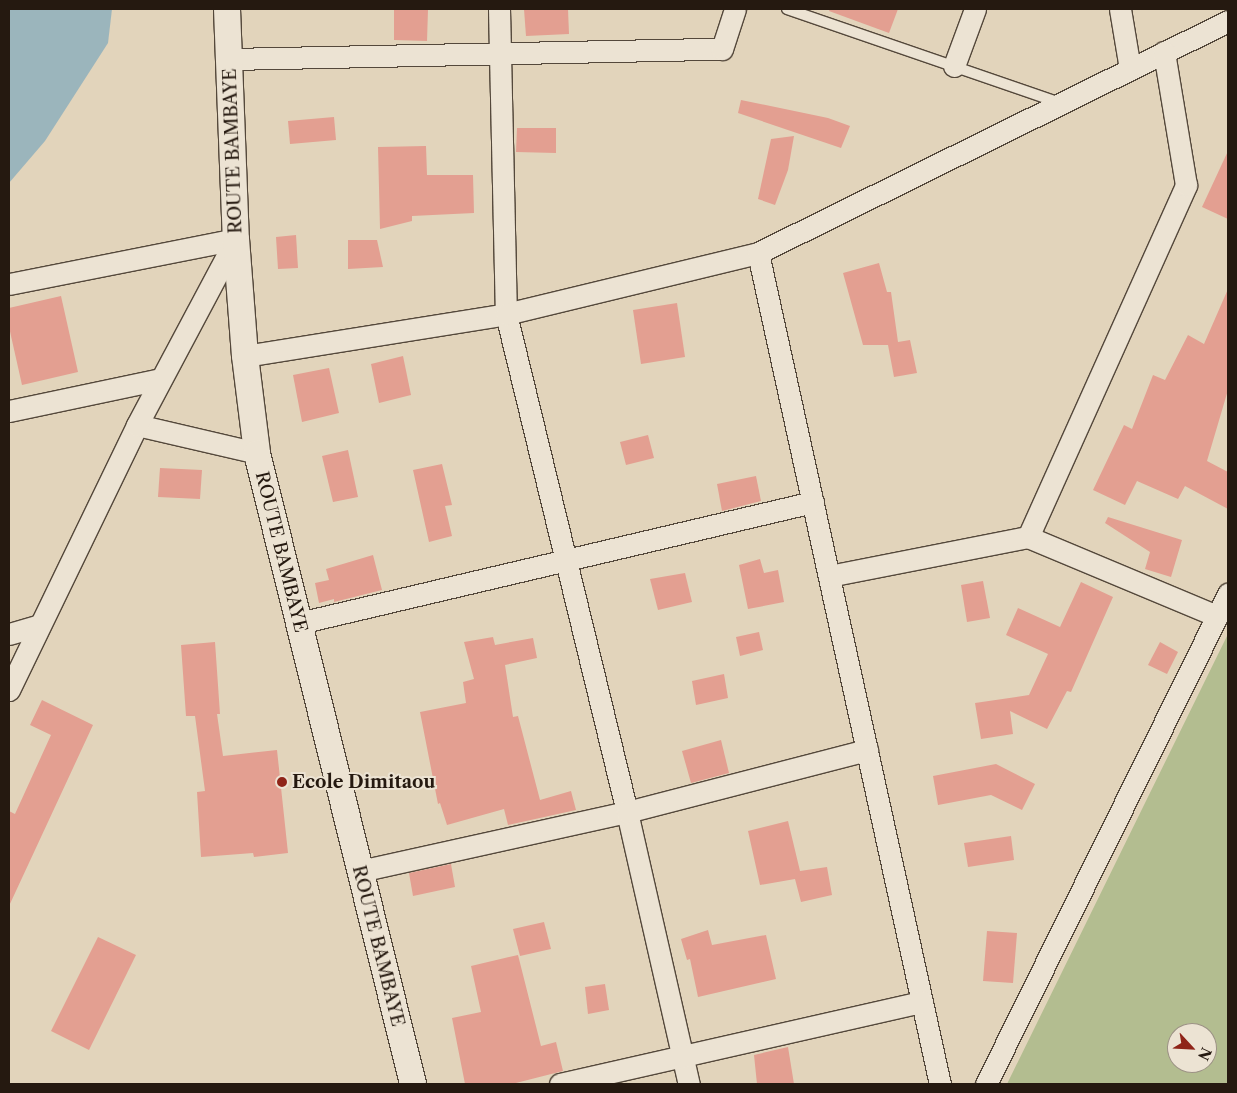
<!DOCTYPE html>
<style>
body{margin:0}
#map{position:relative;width:1237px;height:1093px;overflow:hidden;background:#e2d4bb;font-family:"Libre Caslon Text",serif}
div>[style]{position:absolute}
.green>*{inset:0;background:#b3bd90}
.water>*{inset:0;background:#9bb5bc}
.building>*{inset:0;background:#e39f91}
.roads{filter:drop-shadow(1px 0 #54483b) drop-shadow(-1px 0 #54483b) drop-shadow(0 1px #54483b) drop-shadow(0 -1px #54483b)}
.service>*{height:10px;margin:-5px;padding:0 5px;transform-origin:5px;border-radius:5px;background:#ece3d3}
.minor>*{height:21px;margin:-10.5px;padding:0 10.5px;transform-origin:10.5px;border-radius:10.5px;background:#ece3d3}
.tertiary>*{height:26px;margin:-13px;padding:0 13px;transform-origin:13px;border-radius:13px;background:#ece3d3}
.dots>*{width:14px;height:14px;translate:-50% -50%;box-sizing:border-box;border:2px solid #ece3d3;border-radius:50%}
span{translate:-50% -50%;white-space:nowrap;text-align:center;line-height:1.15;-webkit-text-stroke:4px #ece3d3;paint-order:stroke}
.street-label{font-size:18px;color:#251910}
.poi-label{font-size:18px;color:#251910;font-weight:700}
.left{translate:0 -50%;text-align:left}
.frame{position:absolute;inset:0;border:10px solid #251910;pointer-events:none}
.north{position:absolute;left:1167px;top:1023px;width:50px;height:50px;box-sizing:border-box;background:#ece3d3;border:1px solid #9c9285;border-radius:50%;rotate:115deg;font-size:14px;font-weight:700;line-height:20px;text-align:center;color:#251910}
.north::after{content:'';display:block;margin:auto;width:18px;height:22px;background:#8f2418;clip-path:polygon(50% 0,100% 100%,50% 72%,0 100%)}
</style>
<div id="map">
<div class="green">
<i style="clip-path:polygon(evenodd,1228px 634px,1228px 1084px,1007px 1084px,1228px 634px,1177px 1033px,1207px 1033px,1207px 1063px,1177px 1063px,1177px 1033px)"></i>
</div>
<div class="water">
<i style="clip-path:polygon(9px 9px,112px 9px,108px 43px,45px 141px,9px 183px)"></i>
</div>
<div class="building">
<i style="clip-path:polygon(394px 9px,428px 9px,427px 41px,394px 40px)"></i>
<i style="clip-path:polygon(524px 9px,568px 9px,569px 34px,526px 36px)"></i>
<i style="clip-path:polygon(830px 9px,898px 9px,889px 33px,829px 11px)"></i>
<i style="clip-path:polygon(741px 100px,828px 118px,850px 126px,841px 148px,738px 113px)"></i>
<i style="clip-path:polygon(334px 117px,336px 140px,290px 144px,288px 121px)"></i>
<i style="clip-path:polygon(517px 128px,556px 128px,556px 153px,516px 152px)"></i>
<i style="clip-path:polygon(794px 136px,788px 170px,775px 205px,758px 199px,771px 139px)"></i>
<i style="clip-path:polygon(426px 146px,427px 175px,473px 175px,474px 213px,412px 216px,412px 221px,380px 229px,378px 147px)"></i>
<i style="clip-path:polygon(1228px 151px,1228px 219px,1202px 207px)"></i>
<i style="clip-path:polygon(296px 235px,298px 268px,278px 269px,276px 237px)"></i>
<i style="clip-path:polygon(348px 240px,377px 240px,383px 267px,348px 269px)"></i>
<i style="clip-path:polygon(879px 263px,887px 292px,891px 292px,898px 342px,910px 340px,917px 373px,894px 377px,888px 345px,863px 345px,843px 273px)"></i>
<i style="clip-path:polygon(1228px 289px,1228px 390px,1207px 461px,1228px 472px,1228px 509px,1185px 486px,1178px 499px,1137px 481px,1125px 505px,1093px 490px,1124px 425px,1132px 429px,1153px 375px,1165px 380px,1188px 335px,1204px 344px)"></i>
<i style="clip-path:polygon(61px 296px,78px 372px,22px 385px,9px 327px,9px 308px)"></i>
<i style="clip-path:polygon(677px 303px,685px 357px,641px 364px,633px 310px)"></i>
<i style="clip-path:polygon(403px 356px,411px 395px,379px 403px,371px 364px)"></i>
<i style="clip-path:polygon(329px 368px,339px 413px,302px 422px,293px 375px)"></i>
<i style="clip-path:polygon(648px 435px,654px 458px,626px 465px,620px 442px)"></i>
<i style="clip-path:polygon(348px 450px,358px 497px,333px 502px,322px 456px)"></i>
<i style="clip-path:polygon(442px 464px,452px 505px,445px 506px,452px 536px,429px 542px,413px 470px)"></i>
<i style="clip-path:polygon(160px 468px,202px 470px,200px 499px,158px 497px)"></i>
<i style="clip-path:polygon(756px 476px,761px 501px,722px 511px,717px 484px)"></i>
<i style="clip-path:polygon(1108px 517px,1182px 540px,1171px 577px,1145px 569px,1150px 552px,1105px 523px)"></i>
<i style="clip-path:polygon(373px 555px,382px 590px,334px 602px,334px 599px,319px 603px,315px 583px,329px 580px,326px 569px)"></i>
<i style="clip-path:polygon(760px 559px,764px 573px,778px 570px,784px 602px,748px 609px,739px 565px)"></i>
<i style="clip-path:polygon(685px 573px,692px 602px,658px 610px,650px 579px)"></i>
<i style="clip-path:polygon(983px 581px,990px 618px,967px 622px,961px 585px)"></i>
<i style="clip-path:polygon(1081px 582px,1113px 597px,1071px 692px,1067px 691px,1047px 729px,1010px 711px,1013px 734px,981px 739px,975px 703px,1029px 695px,1048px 654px,1006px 635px,1018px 608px,1060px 627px)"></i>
<i style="clip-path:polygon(759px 632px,763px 650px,740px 656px,736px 637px)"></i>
<i style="clip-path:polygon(493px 637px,495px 645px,533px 638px,537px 658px,505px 665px,513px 717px,518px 716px,540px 800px,571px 791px,576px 810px,508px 825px,504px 809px,447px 825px,440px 803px,438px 804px,420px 712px,466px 703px,463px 682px,474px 679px,464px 642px)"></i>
<i style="clip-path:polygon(215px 642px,220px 714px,217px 714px,223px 756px,277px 750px,288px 853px,254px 857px,253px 853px,201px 857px,197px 792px,205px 791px,195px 716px,186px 716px,181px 645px)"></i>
<i style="clip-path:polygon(1160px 642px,1178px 652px,1167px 674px,1148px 665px)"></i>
<i style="clip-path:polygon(724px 674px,728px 698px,696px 705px,692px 681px)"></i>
<i style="clip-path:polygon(42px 700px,93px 725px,9px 906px,9px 811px,15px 814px,51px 735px,30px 725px)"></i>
<i style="clip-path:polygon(721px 740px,729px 773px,691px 783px,682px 751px)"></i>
<i style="clip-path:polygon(996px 764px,1035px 784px,1022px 810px,991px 795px,938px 805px,933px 776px)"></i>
<i style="clip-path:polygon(788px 821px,800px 871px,827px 867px,832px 895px,801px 902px,795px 879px,760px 885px,748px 831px)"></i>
<i style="clip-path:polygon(1011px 836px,1014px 860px,968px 867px,964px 843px)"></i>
<i style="clip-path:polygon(451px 864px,455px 887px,413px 896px,409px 873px)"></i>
<i style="clip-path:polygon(544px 922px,551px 949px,520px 956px,513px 929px)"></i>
<i style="clip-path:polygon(708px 930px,712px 945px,766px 935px,776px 979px,698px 997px,690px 959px,687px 960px,681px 939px)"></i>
<i style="clip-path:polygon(987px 931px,1017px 933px,1013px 983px,983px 981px)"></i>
<i style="clip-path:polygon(98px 937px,136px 955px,89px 1050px,51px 1031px)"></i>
<i style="clip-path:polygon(518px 955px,541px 1046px,556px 1042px,563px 1071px,512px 1084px,465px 1084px,452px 1018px,481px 1012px,471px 966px)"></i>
<i style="clip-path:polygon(605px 984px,609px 1010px,588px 1014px,585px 987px)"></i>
<i style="clip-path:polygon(788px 1047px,794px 1084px,757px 1084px,754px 1055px)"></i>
</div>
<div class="roads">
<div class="service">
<i style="left:787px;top:9px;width:289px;rotate:19deg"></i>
</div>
<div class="minor">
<i style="left:499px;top:9px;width:305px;rotate:88.7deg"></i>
<i style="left:506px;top:314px;width:512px;rotate:76.34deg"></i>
<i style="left:627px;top:812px;width:279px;rotate:77.2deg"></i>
<i style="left:1120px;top:9px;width:61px;rotate:80.5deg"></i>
<i style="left:230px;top:59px;width:492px;rotate:-1.2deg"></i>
<i style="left:722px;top:49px;width:42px;rotate:-72deg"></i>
<i style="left:954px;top:66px;width:61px;rotate:-69.8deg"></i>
<i style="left:758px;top:253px;width:851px;rotate:77.65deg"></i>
<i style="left:9px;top:284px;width:231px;rotate:-11.2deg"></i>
<i style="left:245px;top:356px;width:264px;rotate:-9.1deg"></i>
<i style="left:506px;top:314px;width:259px;rotate:-13.6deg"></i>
<i style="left:758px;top:253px;width:524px;rotate:-26.27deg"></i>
<i style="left:9px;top:411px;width:155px;rotate:-11.9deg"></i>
<i style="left:137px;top:425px;width:123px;rotate:13.1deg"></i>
<i style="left:1028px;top:537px;width:386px;rotate:-65.8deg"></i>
<i style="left:1186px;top:185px;width:135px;rotate:-99.4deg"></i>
<i style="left:829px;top:576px;width:203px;rotate:-11.1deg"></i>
<i style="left:1028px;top:537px;width:205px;rotate:22.7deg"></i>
<i style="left:299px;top:623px;width:528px;rotate:-13.25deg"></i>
<i style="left:9px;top:634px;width:32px;rotate:-16deg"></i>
<i style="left:9px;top:690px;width:294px;rotate:-64.2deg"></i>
<i style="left:137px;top:425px;width:211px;rotate:-62deg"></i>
<i style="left:360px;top:871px;width:273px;rotate:-12.5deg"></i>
<i style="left:627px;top:812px;width:248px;rotate:-14.5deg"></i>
<i style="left:560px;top:1084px;width:371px;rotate:-12.8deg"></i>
<i style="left:986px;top:1084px;width:547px;rotate:-63.72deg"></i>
</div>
<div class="tertiary">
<i style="left:227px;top:9px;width:230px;rotate:87.8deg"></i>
<i style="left:236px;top:239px;width:117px;rotate:85.6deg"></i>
<i style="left:245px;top:356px;width:98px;rotate:82.9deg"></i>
<i style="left:257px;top:453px;width:650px;rotate:76.11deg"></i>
</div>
</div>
<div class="dots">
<i style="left:282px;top:782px;background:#8f2418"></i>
</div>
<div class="street-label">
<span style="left:233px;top:151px;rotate:-92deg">ROUTE BAMBAYE</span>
<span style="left:281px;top:552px;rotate:76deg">ROUTE BAMBAYE</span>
<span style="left:378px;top:946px;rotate:76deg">ROUTE BAMBAYE</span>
</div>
<div class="poi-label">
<span class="left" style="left:292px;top:782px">Ecole Dimitaou</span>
</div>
<div class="frame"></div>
<div class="north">N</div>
</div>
